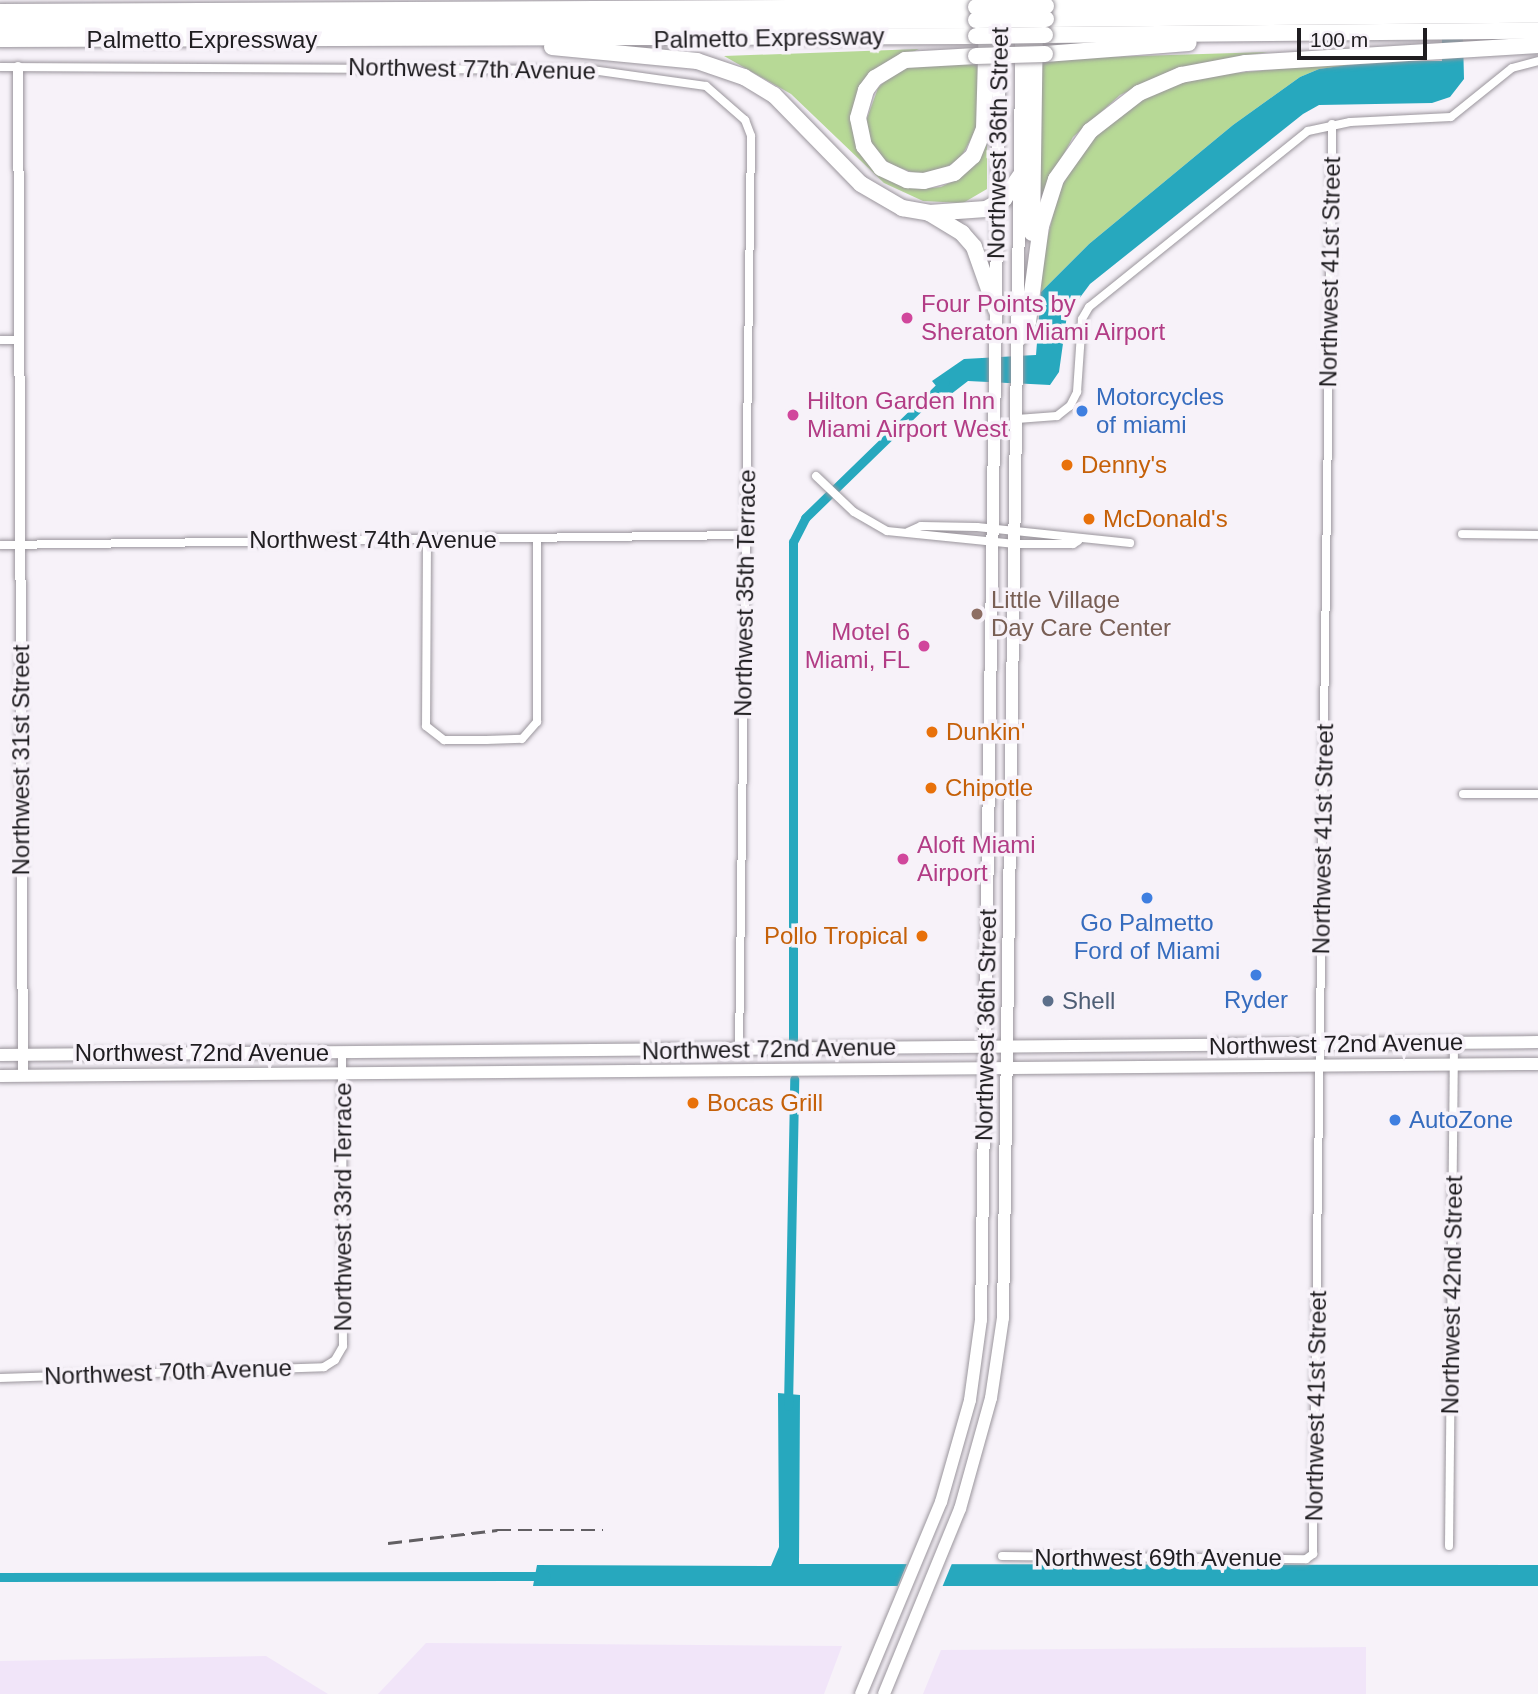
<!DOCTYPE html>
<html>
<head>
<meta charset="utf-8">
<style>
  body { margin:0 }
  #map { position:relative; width:1538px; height:1694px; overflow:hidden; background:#f7f2f9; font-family:Arial,sans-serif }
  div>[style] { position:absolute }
  .commercial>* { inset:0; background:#f1e5f9 }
  .green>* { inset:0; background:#b7d996 }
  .water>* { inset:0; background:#27a8be }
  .pier>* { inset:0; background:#f7f2f9 }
  .canal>* { height:9px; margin:-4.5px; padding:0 4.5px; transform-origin:4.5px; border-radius:4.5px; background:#27a8be }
  .roads { filter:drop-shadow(0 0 2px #9a959c) drop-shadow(0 0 2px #9a959c) }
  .minor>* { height:8px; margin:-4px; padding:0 4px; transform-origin:4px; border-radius:4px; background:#fff }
  .tertiary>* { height:10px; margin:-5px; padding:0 5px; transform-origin:5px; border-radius:5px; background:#fff }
  .secondary>* { height:12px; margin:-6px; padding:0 6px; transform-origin:6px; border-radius:6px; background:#fff }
  .primary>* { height:12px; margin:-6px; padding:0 6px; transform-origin:6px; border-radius:6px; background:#fff }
  .motorway>* { height:16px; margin:-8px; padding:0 8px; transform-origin:8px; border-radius:8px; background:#fff }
  .rail>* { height:2.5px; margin-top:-1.25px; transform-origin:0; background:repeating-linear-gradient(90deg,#625f63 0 14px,transparent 0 21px) }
  .bridges { filter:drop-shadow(0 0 2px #9a959c) drop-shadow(0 0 2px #9a959c) }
  .motorway-bridge>* { height:16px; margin:-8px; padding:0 8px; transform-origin:8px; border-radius:8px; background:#fff }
  .dots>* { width:19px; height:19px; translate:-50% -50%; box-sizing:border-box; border:4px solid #f7f2f9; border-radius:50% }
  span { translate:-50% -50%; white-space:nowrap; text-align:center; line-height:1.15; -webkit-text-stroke:7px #f7f2f9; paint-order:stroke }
  .street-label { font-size:24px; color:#1f1d20 }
  .hotel-label { font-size:24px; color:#b23c85 }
  .left { translate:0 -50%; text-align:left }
  .right { translate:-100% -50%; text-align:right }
  .shop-label { font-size:24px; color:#366cbe }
  .food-label { font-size:24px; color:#c56008 }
  .education-label { font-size:24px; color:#785e54 }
  .service-label { font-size:24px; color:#4e5e75 }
  .scale { position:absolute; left:1297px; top:28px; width:130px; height:32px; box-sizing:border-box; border:4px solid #1f1d20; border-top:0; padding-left:9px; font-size:21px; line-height:24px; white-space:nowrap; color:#1f1d20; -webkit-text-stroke:5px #f7f2f9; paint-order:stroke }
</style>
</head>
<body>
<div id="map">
  <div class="commercial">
    <i style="clip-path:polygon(426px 1643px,842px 1646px,824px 1694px,378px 1694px)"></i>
    <i style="clip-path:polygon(1366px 1647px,1366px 1694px,923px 1694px,941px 1650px)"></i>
    <i style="clip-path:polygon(266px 1656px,328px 1694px,0 1694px,0 1661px)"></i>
  </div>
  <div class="green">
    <i style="clip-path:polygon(919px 49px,874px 70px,858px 149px,884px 178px,920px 189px,941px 187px,959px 178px,975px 165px,987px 144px,987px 189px,963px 203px,923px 201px,884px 183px,791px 94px,724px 56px)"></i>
    <i style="clip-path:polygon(1268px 52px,1177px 68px,1120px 95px,1073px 137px,1039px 200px,1040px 59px)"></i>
    <i style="clip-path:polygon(1369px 60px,1369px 63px,1319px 69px,1300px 77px,1233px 125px,1089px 244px,1041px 292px,1043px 257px,1059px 190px,1090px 141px,1131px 105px,1177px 83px,1205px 76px)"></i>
    <i style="clip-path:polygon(978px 62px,977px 128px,960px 159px,941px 170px,921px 175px,885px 163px,871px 145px,865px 124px,878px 88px,894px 72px,917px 65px)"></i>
  </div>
  <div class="water">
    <i style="clip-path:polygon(1442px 0,1462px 0,1464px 79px,1450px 97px,1432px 103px,1319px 105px,1303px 114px,1090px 284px,1067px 315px,1059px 372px,1050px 385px,968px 381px,946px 398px,932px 381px,964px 359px,1036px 355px,1041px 292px,1089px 244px,1233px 125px,1300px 77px,1319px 69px,1376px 61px,1442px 61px)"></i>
    <i style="clip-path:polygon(778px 1393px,800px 1395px,799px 1564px,1538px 1565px,1538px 1586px,533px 1586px,537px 1565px,771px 1566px,779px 1547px)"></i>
  </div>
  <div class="pier">
    <i style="clip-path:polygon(908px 1561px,953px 1561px,941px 1590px,896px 1590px)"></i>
  </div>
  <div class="canal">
    <i style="left:793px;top:1040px;width:498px;rotate:-90deg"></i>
    <i style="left:793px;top:542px;width:27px;rotate:-63deg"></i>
    <i style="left:805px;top:518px;width:195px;rotate:-44.2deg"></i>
    <i style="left:788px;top:1406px;width:327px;rotate:-88.9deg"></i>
    <i style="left:0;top:1577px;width:546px;rotate:-0.1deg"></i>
  </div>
  <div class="roads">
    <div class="minor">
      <i style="left:0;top:67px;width:592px;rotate:0.29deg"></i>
      <i style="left:592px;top:70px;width:115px;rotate:8deg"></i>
      <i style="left:706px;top:86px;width:52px;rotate:41.1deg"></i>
      <i style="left:745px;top:120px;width:17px;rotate:69deg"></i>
      <i style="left:751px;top:136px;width:913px;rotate:90.75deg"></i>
      <i style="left:0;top:340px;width:19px"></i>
      <i style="left:1017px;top:419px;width:40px;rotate:-4.3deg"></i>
      <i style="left:1057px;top:416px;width:16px;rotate:-38deg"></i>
      <i style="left:1070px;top:406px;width:16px;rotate:-63deg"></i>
      <i style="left:1077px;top:392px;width:73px;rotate:-86.1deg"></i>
      <i style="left:1082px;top:319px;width:14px;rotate:-60deg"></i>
      <i style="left:1089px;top:307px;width:281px;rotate:-38.8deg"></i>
      <i style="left:1308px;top:131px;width:43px;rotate:-12.1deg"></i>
      <i style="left:1350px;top:122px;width:101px;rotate:-2.8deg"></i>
      <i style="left:1451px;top:117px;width:78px;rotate:-38.8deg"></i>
      <i style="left:1512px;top:68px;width:27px;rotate:-15deg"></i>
      <i style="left:816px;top:476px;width:52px;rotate:43.5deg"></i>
      <i style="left:854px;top:512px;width:38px;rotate:30deg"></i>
      <i style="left:887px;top:531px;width:129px;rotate:5.8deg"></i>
      <i style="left:1015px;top:544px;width:58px"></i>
      <i style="left:1073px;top:544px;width:6px;rotate:-31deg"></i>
      <i style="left:908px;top:532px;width:14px;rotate:-25deg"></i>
      <i style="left:921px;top:526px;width:56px;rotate:1deg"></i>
      <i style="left:977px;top:527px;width:154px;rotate:6deg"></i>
      <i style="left:1462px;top:534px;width:76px;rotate:0.8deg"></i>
      <i style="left:427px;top:540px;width:186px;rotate:90.3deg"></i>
      <i style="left:426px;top:726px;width:23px;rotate:38deg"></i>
      <i style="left:444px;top:740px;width:42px"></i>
      <i style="left:486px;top:740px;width:36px;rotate:-2deg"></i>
      <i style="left:522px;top:739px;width:23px;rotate:-49deg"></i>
      <i style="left:537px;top:722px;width:183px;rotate:-90deg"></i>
      <i style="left:0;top:545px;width:747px;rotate:-0.77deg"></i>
      <i style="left:1463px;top:794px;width:75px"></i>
      <i style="left:0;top:1378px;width:324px;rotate:-1.9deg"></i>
      <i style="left:324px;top:1367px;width:13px;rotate:-32deg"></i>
      <i style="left:335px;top:1360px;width:16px;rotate:-60deg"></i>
      <i style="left:343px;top:1346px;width:294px;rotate:-90.2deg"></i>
      <i style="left:1449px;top:1546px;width:503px;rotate:-89.43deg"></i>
      <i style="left:1002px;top:1556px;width:304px;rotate:0.6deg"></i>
      <i style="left:1306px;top:1559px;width:9px;rotate:-36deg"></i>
      <i style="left:1313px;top:1554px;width:1430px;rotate:-89.24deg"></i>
    </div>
    <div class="tertiary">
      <i style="left:18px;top:67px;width:1009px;rotate:89.72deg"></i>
    </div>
    <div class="secondary">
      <i style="left:0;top:1055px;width:1538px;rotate:-0.48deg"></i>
      <i style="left:0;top:1076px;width:1538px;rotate:-0.45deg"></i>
    </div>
    <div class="primary">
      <i style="left:861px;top:1694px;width:208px;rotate:-67.4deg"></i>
      <i style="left:941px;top:1502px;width:106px;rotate:-74.1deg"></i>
      <i style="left:970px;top:1400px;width:81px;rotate:-82.2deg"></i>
      <i style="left:981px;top:1320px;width:1292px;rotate:-89.16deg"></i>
      <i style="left:884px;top:1694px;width:200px;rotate:-67.7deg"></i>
      <i style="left:960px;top:1509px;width:115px;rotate:-74.4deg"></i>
      <i style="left:991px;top:1398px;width:81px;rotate:-81.5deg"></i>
      <i style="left:1003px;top:1318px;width:1308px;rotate:-89.17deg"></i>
    </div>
    <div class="motorway">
      <i style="left:1046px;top:6px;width:492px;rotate:-0.2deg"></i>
      <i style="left:0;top:12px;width:976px;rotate:-0.29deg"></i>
      <i style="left:1046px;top:19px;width:492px;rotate:-0.5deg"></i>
      <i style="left:0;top:27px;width:976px;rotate:-0.41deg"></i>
      <i style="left:1045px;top:35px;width:493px;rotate:-0.5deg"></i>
      <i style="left:0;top:39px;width:976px;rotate:-0.18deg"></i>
      <i style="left:552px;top:47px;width:146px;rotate:5.5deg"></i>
      <i style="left:697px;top:61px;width:50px;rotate:18.8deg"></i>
      <i style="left:744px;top:77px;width:35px;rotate:31deg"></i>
      <i style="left:774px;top:95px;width:124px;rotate:45.7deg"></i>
      <i style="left:861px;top:184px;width:48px;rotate:30.3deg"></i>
      <i style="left:902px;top:208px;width:27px;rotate:10deg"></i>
      <i style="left:929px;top:213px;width:57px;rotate:-4deg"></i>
      <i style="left:986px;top:209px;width:21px;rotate:-29deg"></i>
      <i style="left:1004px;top:199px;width:28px;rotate:-55deg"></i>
      <i style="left:1045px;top:54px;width:144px;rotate:-4.4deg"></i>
      <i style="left:976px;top:56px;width:71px;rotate:176.8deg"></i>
      <i style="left:905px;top:60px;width:35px;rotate:149deg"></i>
      <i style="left:875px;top:78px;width:15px;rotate:127deg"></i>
      <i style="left:866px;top:90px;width:29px;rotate:106deg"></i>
      <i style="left:858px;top:118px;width:29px;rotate:78deg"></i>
      <i style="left:864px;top:146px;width:28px;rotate:52deg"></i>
      <i style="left:881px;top:168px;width:29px;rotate:25deg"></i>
      <i style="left:907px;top:180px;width:17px;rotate:3deg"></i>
      <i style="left:924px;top:181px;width:31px;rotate:-15deg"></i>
      <i style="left:954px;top:173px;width:25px;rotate:-42deg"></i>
      <i style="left:973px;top:156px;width:29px;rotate:-68deg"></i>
      <i style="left:984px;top:129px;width:106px;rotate:-88.4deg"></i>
      <i style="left:929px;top:213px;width:39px;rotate:31deg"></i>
      <i style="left:962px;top:233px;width:18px;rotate:49deg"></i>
      <i style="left:974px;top:247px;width:66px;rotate:70.5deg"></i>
      <i style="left:1032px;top:233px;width:212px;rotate:-89.2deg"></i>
      <i style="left:1018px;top:339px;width:20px;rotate:-60deg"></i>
      <i style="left:1028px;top:322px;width:97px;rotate:-82.3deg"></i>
      <i style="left:1041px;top:226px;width:49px;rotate:-72.3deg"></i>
      <i style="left:1056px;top:179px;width:59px;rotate:-54.7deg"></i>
      <i style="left:1090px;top:131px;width:62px;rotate:-37.8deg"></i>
      <i style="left:1139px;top:93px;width:46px;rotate:-23.2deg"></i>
      <i style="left:1181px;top:75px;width:66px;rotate:-10.5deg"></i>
      <i style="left:1246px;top:63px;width:293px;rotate:-3.5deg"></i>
    </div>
  </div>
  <div class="rail">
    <i style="left:388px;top:1543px;width:110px;rotate:-6.8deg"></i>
    <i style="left:497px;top:1530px;width:106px"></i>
  </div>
  <div class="bridges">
    <div class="motorway-bridge">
      <i style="left:976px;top:7px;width:70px;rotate:-0.8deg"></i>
      <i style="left:976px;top:20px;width:70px;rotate:-0.8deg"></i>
      <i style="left:976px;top:36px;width:69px;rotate:-0.8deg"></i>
      <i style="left:976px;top:56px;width:69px;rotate:-1.7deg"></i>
    </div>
  </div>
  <div class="dots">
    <i style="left:907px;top:318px;background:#d1479c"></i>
    <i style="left:1082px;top:411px;background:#3f7fe0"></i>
    <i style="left:793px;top:415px;background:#d1479c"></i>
    <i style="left:1067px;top:465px;background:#e8710a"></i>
    <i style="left:1089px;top:519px;background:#e8710a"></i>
    <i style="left:977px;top:614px;background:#8d6e63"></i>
    <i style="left:924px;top:646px;background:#d1479c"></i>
    <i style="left:932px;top:732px;background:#e8710a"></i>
    <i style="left:931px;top:788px;background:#e8710a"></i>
    <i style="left:903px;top:859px;background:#d1479c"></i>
    <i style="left:1147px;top:898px;background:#3f7fe0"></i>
    <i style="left:922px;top:936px;background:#e8710a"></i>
    <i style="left:1256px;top:975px;background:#3f7fe0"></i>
    <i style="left:1048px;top:1001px;background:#5c6f8a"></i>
    <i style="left:693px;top:1103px;background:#e8710a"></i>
    <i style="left:1395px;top:1120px;background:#3f7fe0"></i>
  </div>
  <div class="street-label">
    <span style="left:769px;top:38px;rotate:-1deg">Palmetto Expressway</span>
    <span style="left:202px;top:40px">Palmetto Expressway</span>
    <span style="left:472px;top:69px;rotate:1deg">Northwest 77th Avenue</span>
    <span style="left:998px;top:143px;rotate:-89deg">Northwest 36th Street</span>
    <span style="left:1330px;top:272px;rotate:-89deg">Northwest 41st Street</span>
    <span style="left:373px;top:540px">Northwest 74th Avenue</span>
    <span style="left:745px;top:593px;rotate:-89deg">Northwest 35th Terrace</span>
    <span style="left:21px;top:760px;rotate:-90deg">Northwest 31st Street</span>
    <span style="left:1323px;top:839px;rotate:-89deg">Northwest 41st Street</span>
    <span style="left:986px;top:1025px;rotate:-89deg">Northwest 36th Street</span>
    <span style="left:1336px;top:1044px;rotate:-1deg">Northwest 72nd Avenue</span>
    <span style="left:769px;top:1049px;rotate:-1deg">Northwest 72nd Avenue</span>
    <span style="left:202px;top:1053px">Northwest 72nd Avenue</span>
    <span style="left:343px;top:1207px;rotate:-90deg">Northwest 33rd Terrace</span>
    <span style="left:1452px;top:1295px;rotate:-89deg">Northwest 42nd Street</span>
    <span style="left:168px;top:1372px;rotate:-2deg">Northwest 70th Avenue</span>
    <span style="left:1316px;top:1406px;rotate:-89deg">Northwest 41st Street</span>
    <span style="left:1158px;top:1558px">Northwest 69th Avenue</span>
  </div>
  <div class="hotel-label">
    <span class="left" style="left:921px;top:318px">Four Points by<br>Sheraton Miami Airport</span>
    <span class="left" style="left:807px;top:415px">Hilton Garden Inn<br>Miami Airport West</span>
    <span class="right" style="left:910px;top:646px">Motel 6<br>Miami, FL</span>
    <span class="left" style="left:917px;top:859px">Aloft Miami<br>Airport</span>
  </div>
  <div class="shop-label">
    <span class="left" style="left:1096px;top:411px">Motorcycles<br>of miami</span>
    <span style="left:1147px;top:937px">Go Palmetto<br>Ford of Miami</span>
    <span style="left:1256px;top:1000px">Ryder</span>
    <span class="left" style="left:1409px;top:1120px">AutoZone</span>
  </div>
  <div class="food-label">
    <span class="left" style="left:1081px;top:465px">Denny's</span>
    <span class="left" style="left:1103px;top:519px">McDonald's</span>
    <span class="left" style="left:946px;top:732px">Dunkin'</span>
    <span class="left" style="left:945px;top:788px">Chipotle</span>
    <span class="right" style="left:908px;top:936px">Pollo Tropical</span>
    <span class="left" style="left:707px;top:1103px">Bocas Grill</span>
  </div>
  <div class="education-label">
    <span class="left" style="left:991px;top:614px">Little Village<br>Day Care Center</span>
  </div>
  <div class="service-label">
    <span class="left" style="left:1062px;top:1001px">Shell</span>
  </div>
  <div class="scale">100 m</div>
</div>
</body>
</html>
